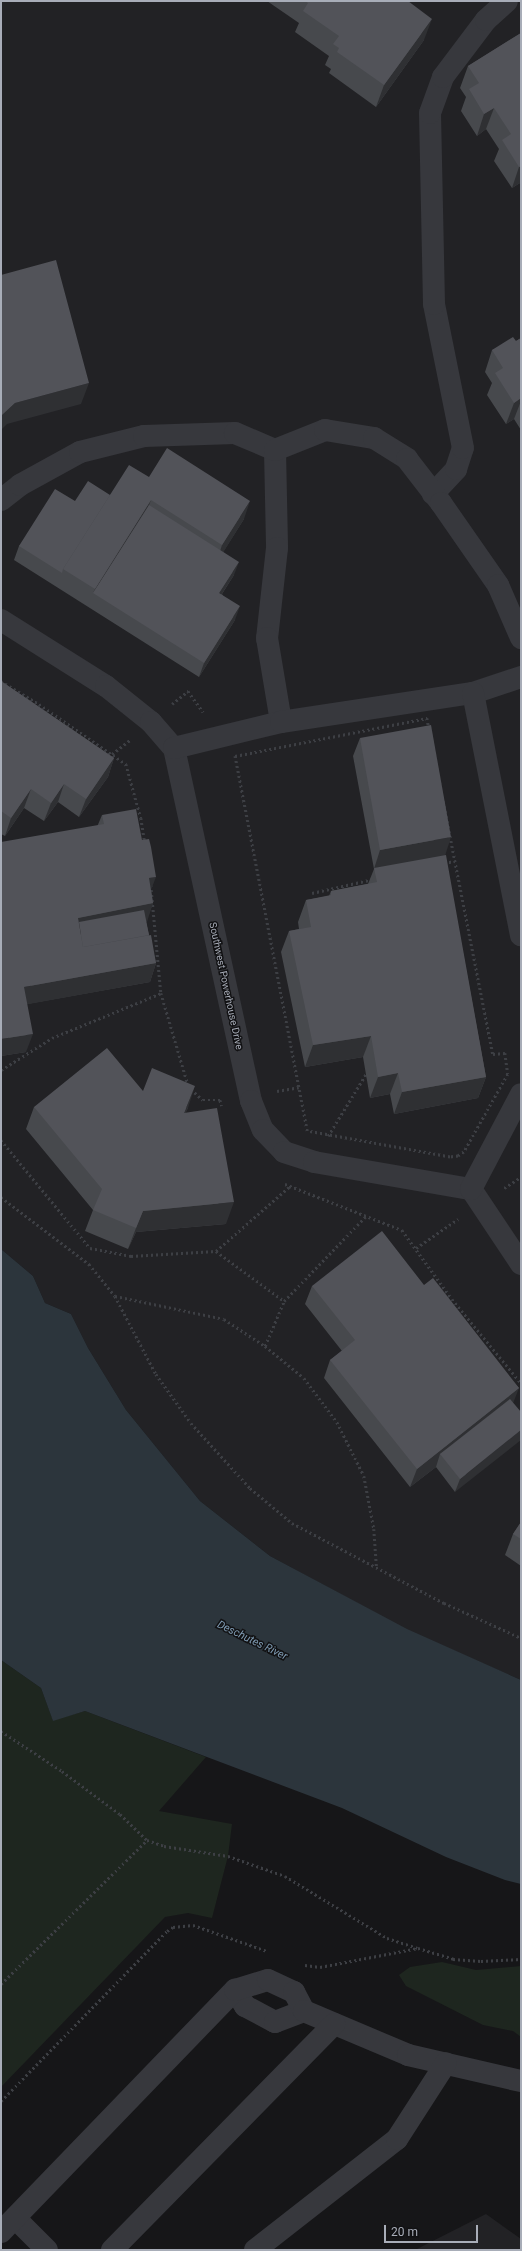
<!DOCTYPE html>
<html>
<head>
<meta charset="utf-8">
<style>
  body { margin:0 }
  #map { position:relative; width:522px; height:2251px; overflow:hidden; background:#161618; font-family:Roboto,sans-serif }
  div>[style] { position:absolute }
  .built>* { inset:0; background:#222225 }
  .green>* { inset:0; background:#1e261f }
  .water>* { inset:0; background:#2c353c }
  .path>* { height:2.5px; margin-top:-1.25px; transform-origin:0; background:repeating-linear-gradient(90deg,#3d3f44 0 2px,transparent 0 5px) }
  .minor>* { height:22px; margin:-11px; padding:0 11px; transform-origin:11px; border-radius:11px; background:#37383d }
  .wall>* { inset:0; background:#47494d }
  .shaded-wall>* { inset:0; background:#2f3033 }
  .building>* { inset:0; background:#525359 }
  span { translate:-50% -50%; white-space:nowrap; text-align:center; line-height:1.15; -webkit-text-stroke:3px #111113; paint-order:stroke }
  .street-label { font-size:10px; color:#a8adb8 }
  .water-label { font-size:11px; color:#7f9bb3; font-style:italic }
  .frame { position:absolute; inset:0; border:2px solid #a8adb8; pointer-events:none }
  .scale { position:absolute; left:384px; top:2225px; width:94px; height:18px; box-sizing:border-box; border:2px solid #a8adb8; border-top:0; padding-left:5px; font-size:12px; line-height:14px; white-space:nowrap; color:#a8adb8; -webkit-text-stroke:3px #111113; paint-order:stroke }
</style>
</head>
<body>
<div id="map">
  <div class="built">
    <i style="clip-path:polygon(1px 1px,521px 1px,521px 1680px,407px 1630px,270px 1556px,200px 1501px,126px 1410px,88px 1348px,71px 1314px,45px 1303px,33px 1276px,1px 1249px)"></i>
    <i style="clip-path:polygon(486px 2214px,521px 2239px,521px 2250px,415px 2250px)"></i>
  </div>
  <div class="green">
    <i style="clip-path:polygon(1px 1660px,41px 1688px,53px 1720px,85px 1711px,206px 1757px,159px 1811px,232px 1824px,228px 1856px,212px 1918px,188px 1913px,165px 1917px,1px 2087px)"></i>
    <i style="clip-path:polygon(442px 1962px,476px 1970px,521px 1966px,521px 2037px,513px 2031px,483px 2025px,406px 1986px,399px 1975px,410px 1967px)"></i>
  </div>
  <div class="water">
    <i style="clip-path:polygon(1px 1249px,33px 1276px,45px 1303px,71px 1314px,88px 1348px,126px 1410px,200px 1501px,270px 1556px,407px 1629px,521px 1680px,521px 1884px,505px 1880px,446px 1857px,342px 1808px,85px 1711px,53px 1721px,41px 1688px,1px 1660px)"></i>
  </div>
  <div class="path">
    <i style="left:1px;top:681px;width:44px;rotate:31.2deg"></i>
    <i style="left:39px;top:704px;width:106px;rotate:34.6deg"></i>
    <i style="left:126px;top:764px;width:56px;rotate:74.5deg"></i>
    <i style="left:141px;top:818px;width:24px;rotate:81deg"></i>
    <i style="left:172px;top:704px;width:21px;rotate:-39deg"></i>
    <i style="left:188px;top:691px;width:26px;rotate:54deg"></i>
    <i style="left:427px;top:718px;width:342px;rotate:78.9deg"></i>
    <i style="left:493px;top:1054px;width:12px;rotate:-5deg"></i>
    <i style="left:505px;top:1053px;width:21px;rotate:82deg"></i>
    <i style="left:508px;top:1074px;width:90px;rotate:119.4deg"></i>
    <i style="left:464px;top:1152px;width:7px;rotate:146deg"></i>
    <i style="left:458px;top:1156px;width:8px;rotate:173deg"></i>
    <i style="left:450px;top:1157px;width:145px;rotate:-169.7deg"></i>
    <i style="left:307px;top:1131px;width:382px;rotate:-100.9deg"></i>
    <i style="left:235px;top:756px;width:196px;rotate:-11.2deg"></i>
    <i style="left:112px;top:754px;width:23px;rotate:-38deg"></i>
    <i style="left:444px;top:863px;width:11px;rotate:-10deg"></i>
    <i style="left:151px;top:885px;width:108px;rotate:84.7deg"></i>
    <i style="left:161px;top:993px;width:96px;rotate:73.6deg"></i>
    <i style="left:312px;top:893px;width:63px;rotate:-12.9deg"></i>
    <i style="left:1px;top:1070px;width:60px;rotate:-32.1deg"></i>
    <i style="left:52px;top:1038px;width:118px;rotate:-22.4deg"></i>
    <i style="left:191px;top:1089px;width:16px;rotate:43deg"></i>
    <i style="left:203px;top:1100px;width:17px"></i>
    <i style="left:220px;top:1100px;width:6px;rotate:72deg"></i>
    <i style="left:277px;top:1091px;width:22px;rotate:-10deg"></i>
    <i style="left:328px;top:1136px;width:73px;rotate:-58.5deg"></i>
    <i style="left:1px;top:1140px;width:140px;rotate:50.5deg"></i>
    <i style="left:90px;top:1248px;width:42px;rotate:11deg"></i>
    <i style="left:131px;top:1256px;width:85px;rotate:-3.4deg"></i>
    <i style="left:216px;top:1251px;width:98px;rotate:-41.3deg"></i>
    <i style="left:285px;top:1184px;width:126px;rotate:21.5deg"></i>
    <i style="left:402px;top:1230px;width:85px;rotate:54.1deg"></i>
    <i style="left:452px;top:1299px;width:109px;rotate:50.6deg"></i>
    <i style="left:504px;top:1188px;width:20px;rotate:-33deg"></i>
    <i style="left:1px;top:1197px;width:111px;rotate:37.3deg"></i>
    <i style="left:89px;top:1264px;width:41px;rotate:50.9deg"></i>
    <i style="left:115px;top:1296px;width:88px;rotate:62.3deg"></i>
    <i style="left:156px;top:1374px;width:60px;rotate:54.5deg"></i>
    <i style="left:191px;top:1423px;width:88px;rotate:47.8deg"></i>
    <i style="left:250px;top:1488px;width:55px;rotate:39.8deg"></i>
    <i style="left:292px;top:1523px;width:172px;rotate:27.8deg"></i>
    <i style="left:444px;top:1603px;width:85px;rotate:24.4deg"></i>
    <i style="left:416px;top:1248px;width:51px;rotate:-34.6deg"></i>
    <i style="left:216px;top:1251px;width:84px;rotate:36.3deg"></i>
    <i style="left:284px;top:1301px;width:118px;rotate:-46deg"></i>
    <i style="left:115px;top:1296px;width:111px;rotate:11.9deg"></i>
    <i style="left:224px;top:1319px;width:49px;rotate:33.4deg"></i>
    <i style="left:265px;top:1346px;width:50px;rotate:39.4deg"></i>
    <i style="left:304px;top:1378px;width:55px;rotate:53.1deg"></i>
    <i style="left:337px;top:1422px;width:60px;rotate:63.4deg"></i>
    <i style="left:364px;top:1476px;width:54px;rotate:79.3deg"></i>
    <i style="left:374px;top:1529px;width:39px;rotate:86deg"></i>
    <i style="left:265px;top:1346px;width:49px;rotate:-67.1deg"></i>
    <i style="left:1px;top:1731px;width:73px;rotate:33.3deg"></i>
    <i style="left:62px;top:1771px;width:72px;rotate:36.6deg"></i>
    <i style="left:120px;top:1814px;width:37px;rotate:44deg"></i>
    <i style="left:147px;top:1840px;width:18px;rotate:19deg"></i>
    <i style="left:164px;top:1846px;width:65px;rotate:8.9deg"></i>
    <i style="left:228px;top:1856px;width:60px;rotate:19.3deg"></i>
    <i style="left:285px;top:1876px;width:119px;rotate:31.3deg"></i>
    <i style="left:387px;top:1938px;width:32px;rotate:18deg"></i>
    <i style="left:305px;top:1965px;width:15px;rotate:8deg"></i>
    <i style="left:320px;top:1967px;width:100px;rotate:-11deg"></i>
    <i style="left:418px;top:1948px;width:37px;rotate:17deg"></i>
    <i style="left:453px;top:1959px;width:28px;rotate:4deg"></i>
    <i style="left:481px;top:1961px;width:40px;rotate:-2.9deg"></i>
    <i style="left:1px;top:1984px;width:205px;rotate:-44.6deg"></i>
    <i style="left:1px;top:2101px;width:238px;rotate:-45.7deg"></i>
    <i style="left:167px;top:1931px;width:7px;rotate:-34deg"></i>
    <i style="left:173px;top:1927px;width:20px;rotate:-6deg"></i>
    <i style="left:193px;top:1925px;width:78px;rotate:19.4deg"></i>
  </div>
  <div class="minor">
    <i style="left:275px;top:450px;width:98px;rotate:88.8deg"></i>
    <i style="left:277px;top:548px;width:91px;rotate:96.3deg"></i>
    <i style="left:267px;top:638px;width:85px;rotate:80.5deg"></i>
    <i style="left:433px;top:494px;width:34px;rotate:-47deg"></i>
    <i style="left:456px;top:469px;width:22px;rotate:-72deg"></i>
    <i style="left:463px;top:448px;width:147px;rotate:-101.4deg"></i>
    <i style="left:434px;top:304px;width:191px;rotate:-91.2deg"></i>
    <i style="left:430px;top:113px;width:38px;rotate:-70deg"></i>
    <i style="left:443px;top:77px;width:71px;rotate:-53deg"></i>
    <i style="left:486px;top:20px;width:28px;rotate:-42deg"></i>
    <i style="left:1px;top:500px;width:24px;rotate:-38deg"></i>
    <i style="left:20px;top:485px;width:68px;rotate:-28.8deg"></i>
    <i style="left:80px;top:452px;width:66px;rotate:-14deg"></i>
    <i style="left:144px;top:436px;width:91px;rotate:-1.9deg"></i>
    <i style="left:235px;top:433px;width:43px;rotate:23deg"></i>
    <i style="left:275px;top:450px;width:54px;rotate:-21.8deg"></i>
    <i style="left:325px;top:430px;width:50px;rotate:9.3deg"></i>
    <i style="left:374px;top:438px;width:39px;rotate:32deg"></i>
    <i style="left:407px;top:459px;width:56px;rotate:52.3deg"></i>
    <i style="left:441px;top:503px;width:100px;rotate:55.2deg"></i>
    <i style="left:498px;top:585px;width:58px;rotate:66.5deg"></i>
    <i style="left:1px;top:620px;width:124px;rotate:32.2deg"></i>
    <i style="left:106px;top:686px;width:58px;rotate:38.7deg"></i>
    <i style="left:151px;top:722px;width:35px;rotate:49deg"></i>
    <i style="left:174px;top:748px;width:361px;rotate:77.7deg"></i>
    <i style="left:251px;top:1101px;width:31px;rotate:68deg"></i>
    <i style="left:263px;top:1130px;width:30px;rotate:46deg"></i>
    <i style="left:284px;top:1152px;width:32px;rotate:18deg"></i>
    <i style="left:314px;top:1162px;width:159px;rotate:9.8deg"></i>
    <i style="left:471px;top:1189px;width:90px;rotate:56.3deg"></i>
    <i style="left:473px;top:693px;width:51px;rotate:-18.4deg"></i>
    <i style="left:174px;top:748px;width:110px;rotate:-13.7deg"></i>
    <i style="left:281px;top:722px;width:194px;rotate:-8.6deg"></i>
    <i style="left:473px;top:693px;width:247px;rotate:78.8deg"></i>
    <i style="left:471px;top:1189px;width:107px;rotate:-62.2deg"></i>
    <i style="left:235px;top:1990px;width:19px;rotate:58deg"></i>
    <i style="left:245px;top:2006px;width:34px;rotate:28deg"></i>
    <i style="left:275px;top:2022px;width:31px;rotate:-21deg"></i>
    <i style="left:15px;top:2218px;width:45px;rotate:45deg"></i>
    <i style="left:1px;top:2232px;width:337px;rotate:-46deg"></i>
    <i style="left:235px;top:1990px;width:34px;rotate:-17deg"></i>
    <i style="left:268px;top:1980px;width:29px;rotate:25deg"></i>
    <i style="left:294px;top:1992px;width:21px;rotate:62deg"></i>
    <i style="left:304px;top:2011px;width:113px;rotate:22.9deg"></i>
    <i style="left:408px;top:2055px;width:116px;rotate:13deg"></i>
    <i style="left:112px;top:2250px;width:317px;rotate:-45.5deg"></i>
    <i style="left:255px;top:2250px;width:180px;rotate:-38deg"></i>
    <i style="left:397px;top:2139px;width:90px;rotate:-57.2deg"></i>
  </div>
  <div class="wall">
    <i style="clip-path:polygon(267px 1px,408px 1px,424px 40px,376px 107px,329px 73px,331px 69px,325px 65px,329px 56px,295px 32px,299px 23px)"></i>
    <i style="clip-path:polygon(521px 33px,521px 184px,520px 183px,512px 188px,494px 161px,499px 149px,486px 129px,477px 136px,461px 111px,466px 97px,460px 88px,468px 66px)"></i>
    <i style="clip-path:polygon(521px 338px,521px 430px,514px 419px,506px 424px,487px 395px,492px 383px,485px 372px,492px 350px,516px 341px)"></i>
    <i style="clip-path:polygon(149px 477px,244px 519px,223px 552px,234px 575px,222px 594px,235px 620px,199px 677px,14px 560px,19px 546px,75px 501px,110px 495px)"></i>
    <i style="clip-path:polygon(1px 681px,114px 758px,108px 777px,79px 817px,58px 802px,44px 821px,24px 808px,5px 836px,1px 834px)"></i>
    <i style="clip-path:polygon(360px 738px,445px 855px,486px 1077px,478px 1098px,394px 1114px,390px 1094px,370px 1098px,363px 1057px,305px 1067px,281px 952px,289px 931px,299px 929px,298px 922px,306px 900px,329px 896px,331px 891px,368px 884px,374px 869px,353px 756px)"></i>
    <i style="clip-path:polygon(102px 815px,151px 890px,153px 903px,146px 922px,149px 935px,156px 963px,150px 982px,27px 1004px,26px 1052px,1px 1056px)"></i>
    <i style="clip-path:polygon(143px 1091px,188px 1108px,185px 1113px,226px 1224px,136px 1232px,128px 1249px,85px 1231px,93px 1210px,26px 1129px,34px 1107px)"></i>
    <i style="clip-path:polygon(424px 1285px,519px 1388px,455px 1492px,436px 1467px,410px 1487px,324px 1378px,330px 1360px,342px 1351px,305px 1304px,312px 1286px)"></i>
    <i style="clip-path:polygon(521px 1522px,521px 1566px,505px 1555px,513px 1534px)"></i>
  </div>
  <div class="shaded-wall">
    <i style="clip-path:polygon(432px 19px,424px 40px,376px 107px,384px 85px)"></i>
    <i style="clip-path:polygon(494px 108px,486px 129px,477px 136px,484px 114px)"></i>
    <i style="clip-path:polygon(521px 166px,521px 181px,520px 183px,512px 188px,519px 167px)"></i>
    <i style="clip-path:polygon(89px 383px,81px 404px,7px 424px,1px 430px,1px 416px,15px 403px)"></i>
    <i style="clip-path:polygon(521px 398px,521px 401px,514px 419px,506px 424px,514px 403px)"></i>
    <i style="clip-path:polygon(151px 500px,144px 518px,93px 593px,95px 589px)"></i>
    <i style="clip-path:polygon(250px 501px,244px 519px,216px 564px,222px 545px)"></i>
    <i style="clip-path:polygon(239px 562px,234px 575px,214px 606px,219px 593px)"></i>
    <i style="clip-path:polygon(240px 606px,235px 620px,199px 677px,204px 663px)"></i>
    <i style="clip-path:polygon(114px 758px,108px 777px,79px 817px,86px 799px)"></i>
    <i style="clip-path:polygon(64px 784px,58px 802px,44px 821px,51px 803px)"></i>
    <i style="clip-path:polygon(31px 789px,24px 808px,5px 836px,11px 818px)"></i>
    <i style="clip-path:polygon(451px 837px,445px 856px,374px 869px,380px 850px)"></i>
    <i style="clip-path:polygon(156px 877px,149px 895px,149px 878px)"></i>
    <i style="clip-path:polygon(153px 903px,147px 922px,79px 935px,78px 918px)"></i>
    <i style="clip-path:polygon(156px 963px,150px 982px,18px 1006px,24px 987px)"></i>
    <i style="clip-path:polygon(33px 1034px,26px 1052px,1px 1056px,1px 1039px)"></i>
    <i style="clip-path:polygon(371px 1036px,363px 1057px,305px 1067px,313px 1045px)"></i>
    <i style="clip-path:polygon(398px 1073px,390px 1094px,370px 1098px,378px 1077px)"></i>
    <i style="clip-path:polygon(486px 1077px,478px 1098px,394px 1114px,402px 1092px)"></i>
    <i style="clip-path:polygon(195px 1086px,188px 1108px,176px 1135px,184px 1113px)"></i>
    <i style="clip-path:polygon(234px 1202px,226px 1224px,136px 1232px,128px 1249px,136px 1228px,143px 1211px)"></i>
    <i style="clip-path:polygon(519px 1388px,512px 1406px,440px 1454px,436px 1467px,410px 1487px,417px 1469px)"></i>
    <i style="clip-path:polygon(521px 1430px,521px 1440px,455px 1492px,460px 1479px)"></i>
  </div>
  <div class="building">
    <i style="clip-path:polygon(305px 1px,408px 1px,432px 19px,384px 85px,337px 52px,339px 48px,333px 44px,339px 36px,303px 11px,308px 3px)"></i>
    <i style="clip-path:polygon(521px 33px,521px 166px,519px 167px,502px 140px,511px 134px,494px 108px,484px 114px,469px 89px,479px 83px,468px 66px)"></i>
    <i style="clip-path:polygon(56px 260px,89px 383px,15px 403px,1px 416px,1px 275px)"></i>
    <i style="clip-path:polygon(513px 337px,516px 341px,521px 338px,521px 398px,514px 403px,495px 373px,503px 368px,492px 350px)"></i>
    <i style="clip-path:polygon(167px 448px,250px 501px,222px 545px,151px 500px,95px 589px,63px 569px,129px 465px,149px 477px)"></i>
    <i style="clip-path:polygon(88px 481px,110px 495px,63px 569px,62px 573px,19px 546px,55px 489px,75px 501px)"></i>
    <i style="clip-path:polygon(149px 505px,239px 562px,219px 593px,240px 606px,204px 663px,93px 593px)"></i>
    <i style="clip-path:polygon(1px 681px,114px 758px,86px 799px,64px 784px,51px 803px,31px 789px,11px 818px,1px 811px)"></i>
    <i style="clip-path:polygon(431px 725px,451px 837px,380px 850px,360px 738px)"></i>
    <i style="clip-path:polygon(136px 809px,142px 840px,149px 839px,151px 847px,156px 877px,149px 878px,153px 903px,78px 918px,83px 947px,151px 935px,156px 963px,24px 987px,33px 1034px,1px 1039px,1px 842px,104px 824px,102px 815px)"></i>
    <i style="clip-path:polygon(446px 855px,486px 1077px,402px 1092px,398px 1073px,378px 1077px,371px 1036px,313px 1045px,289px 931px,311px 927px,306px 900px,331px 895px,331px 891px,377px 882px,374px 868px)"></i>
    <i style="clip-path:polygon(144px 910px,149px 935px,83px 947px,79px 922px)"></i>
    <i style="clip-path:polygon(107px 1048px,143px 1091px,152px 1068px,195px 1086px,184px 1113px,217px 1108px,234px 1202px,143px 1211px,136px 1228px,93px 1210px,102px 1189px,34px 1107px)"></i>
    <i style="clip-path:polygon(382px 1231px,424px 1285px,433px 1278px,519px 1388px,417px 1469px,330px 1360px,355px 1340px,312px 1286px)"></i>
    <i style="clip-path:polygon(510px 1399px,521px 1412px,521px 1430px,460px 1479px,440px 1454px)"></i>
    <i style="clip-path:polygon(521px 1522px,521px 1539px,513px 1534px)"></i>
  </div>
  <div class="street-label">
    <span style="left:226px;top:986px;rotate:78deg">Southwest Powerhouse Drive</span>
  </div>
  <div class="water-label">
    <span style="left:252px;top:1641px;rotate:26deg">Deschutes River</span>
  </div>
  <div class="frame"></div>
  <div class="scale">20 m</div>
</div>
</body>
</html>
